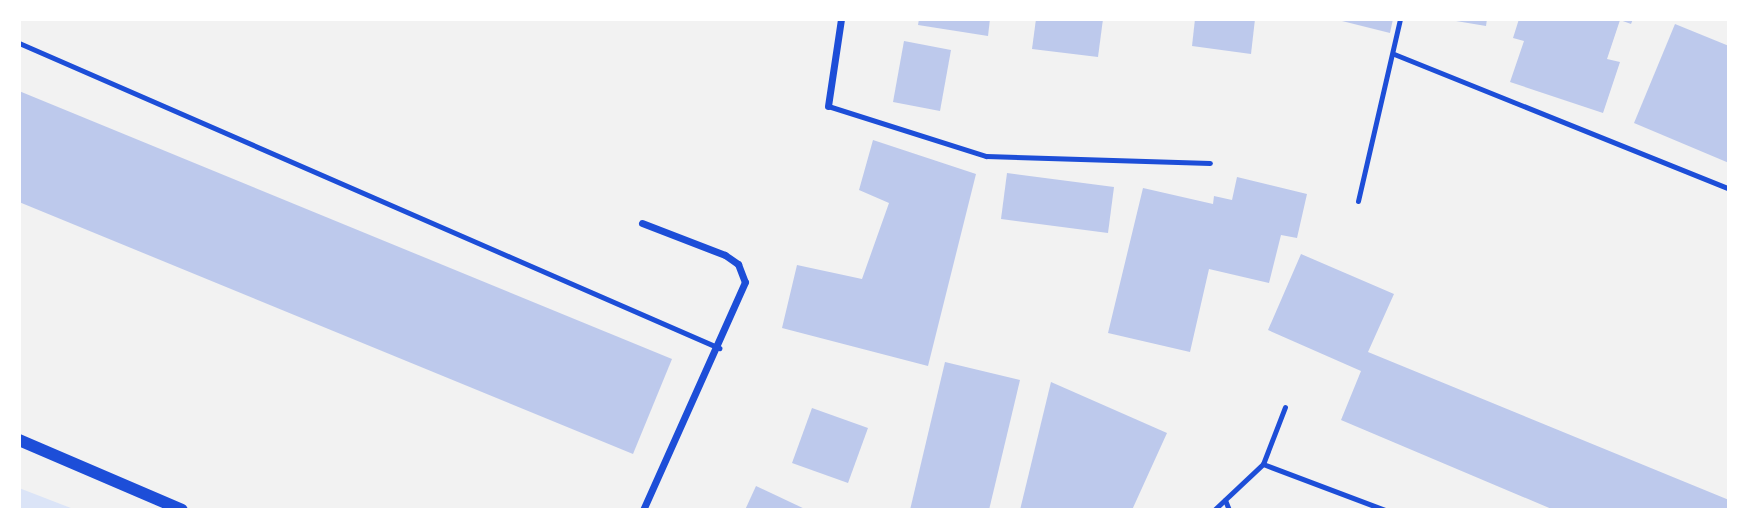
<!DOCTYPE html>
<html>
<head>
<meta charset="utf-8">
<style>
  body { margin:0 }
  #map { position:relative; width:1748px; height:529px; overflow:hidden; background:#f2f2f2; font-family:Literata,serif }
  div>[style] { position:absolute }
  .green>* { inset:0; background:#dbe4f7 }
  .building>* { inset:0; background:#bdc9ec }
  .service>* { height:5px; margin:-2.5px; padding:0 2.5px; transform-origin:2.5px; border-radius:2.5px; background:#1d4ed8 }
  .minor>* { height:7px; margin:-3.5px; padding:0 3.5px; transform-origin:3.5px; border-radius:3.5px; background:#1d4ed8 }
  .tertiary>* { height:12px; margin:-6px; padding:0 6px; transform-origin:6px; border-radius:6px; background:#1d4ed8 }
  span { translate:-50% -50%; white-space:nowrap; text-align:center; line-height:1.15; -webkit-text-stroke:7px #fff; paint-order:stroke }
  .frame { position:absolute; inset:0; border:21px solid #fff; pointer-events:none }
</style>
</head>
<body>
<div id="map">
  <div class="green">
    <i style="clip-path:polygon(19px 488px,76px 510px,19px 510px)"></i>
  </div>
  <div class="building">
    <i style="clip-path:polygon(919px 19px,990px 19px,988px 36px,918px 25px)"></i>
    <i style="clip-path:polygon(1036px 19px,1103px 19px,1098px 57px,1032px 49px)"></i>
    <i style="clip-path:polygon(1195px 19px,1255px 19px,1251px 54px,1192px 46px)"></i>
    <i style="clip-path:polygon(1334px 19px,1393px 19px,1390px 33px)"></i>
    <i style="clip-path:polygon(1444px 19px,1487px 19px,1486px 26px)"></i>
    <i style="clip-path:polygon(1519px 19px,1633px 19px,1631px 24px,1620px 20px,1607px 59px,1620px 62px,1603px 113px,1510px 82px,1524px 41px,1513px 38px)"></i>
    <i style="clip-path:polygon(1675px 24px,1729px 46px,1729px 163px,1634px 123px)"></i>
    <i style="clip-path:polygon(904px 41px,951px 50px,940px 111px,893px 102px)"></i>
    <i style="clip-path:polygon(19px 91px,672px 359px,633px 454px,19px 202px)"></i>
    <i style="clip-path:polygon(873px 140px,976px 174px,928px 366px,782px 328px,797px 265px,862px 279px,889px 203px,859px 190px)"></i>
    <i style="clip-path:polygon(1007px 173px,1114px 187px,1108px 233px,1001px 219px)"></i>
    <i style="clip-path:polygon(1237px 177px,1307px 194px,1297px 238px,1281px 235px,1269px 283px,1209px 269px,1190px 352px,1108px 333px,1143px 188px,1213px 204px,1214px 196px,1232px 200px)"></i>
    <i style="clip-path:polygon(1301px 254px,1394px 294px,1368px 352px,1729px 500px,1729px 510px,1554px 510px,1341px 420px,1361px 371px,1268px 330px)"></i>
    <i style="clip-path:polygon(945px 362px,1020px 380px,989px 510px,910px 510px)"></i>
    <i style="clip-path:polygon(1051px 382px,1167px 433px,1132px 510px,1020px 510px)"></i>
    <i style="clip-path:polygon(812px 408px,868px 428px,848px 483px,792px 463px)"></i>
    <i style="clip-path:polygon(756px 486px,807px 510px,745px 510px)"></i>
  </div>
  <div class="service">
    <i style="left:19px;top:43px;width:764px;rotate:23.54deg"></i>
    <i style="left:1394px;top:54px;width:361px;rotate:21.9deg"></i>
    <i style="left:828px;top:106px;width:166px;rotate:17.6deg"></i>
    <i style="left:986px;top:156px;width:224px;rotate:1.8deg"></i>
    <i style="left:1358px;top:201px;width:187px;rotate:-77deg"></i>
    <i style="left:1263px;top:464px;width:130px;rotate:20.7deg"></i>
    <i style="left:1225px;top:500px;width:11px;rotate:68deg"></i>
    <i style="left:1214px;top:510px;width:67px;rotate:-43.2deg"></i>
    <i style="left:1263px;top:464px;width:61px;rotate:-68.9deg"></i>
  </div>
  <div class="minor">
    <i style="left:828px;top:106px;width:88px;rotate:-81.5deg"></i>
    <i style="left:642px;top:223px;width:89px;rotate:21.1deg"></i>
    <i style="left:725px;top:255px;width:16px;rotate:35deg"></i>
    <i style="left:738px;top:264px;width:19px;rotate:69deg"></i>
    <i style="left:745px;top:282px;width:250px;rotate:114.1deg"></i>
  </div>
  <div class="tertiary">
    <i style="left:19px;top:440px;width:177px;rotate:23.2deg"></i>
  </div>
  <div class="frame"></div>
</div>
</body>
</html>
